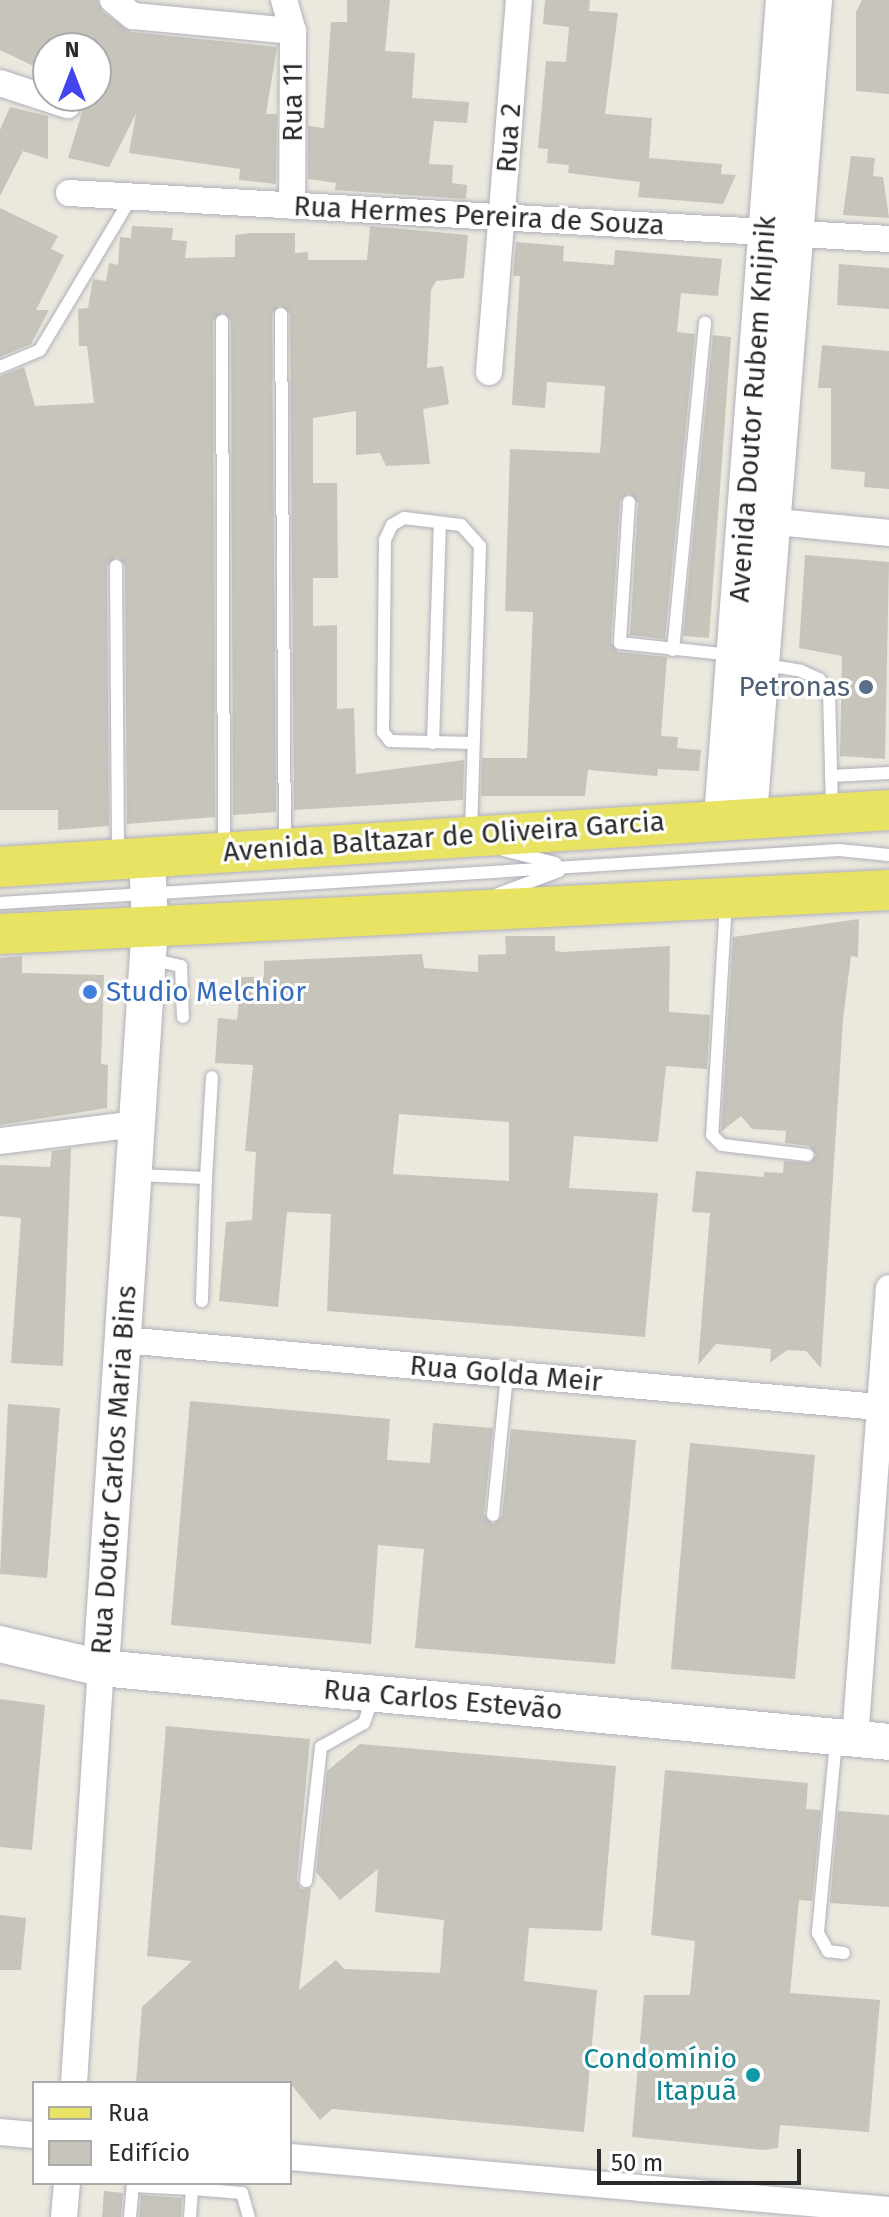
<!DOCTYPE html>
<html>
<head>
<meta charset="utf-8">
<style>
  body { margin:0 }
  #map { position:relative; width:889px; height:2217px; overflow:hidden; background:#ebe8dd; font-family:"Fira Sans",sans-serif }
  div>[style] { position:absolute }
  .building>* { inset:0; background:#c7c4bc }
  .roads { filter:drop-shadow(0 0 2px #b0b0bd) drop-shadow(0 0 2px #b0b0bd) }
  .lane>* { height:12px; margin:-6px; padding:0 6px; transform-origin:6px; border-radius:6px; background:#fff }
  .street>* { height:26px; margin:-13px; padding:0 13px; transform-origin:13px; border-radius:13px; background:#fff }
  .secondary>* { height:36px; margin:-18px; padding:0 18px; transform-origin:18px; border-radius:18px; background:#fff }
  .primary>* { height:40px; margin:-20px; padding:0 20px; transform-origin:20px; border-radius:20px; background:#e9e364 }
  .dots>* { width:22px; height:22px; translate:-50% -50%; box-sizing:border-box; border:4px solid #fff; border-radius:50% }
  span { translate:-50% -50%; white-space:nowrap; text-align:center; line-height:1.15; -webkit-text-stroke:6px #fff; paint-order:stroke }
  .street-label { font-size:28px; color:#2a2a2a }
  .service-label { font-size:28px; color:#4e5e75 }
  .right { translate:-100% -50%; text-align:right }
  .shop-label { font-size:28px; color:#366cbe }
  .left { translate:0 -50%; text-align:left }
  .culture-label { font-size:28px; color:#0d838f }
  .legend { position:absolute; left:32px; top:2081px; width:260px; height:104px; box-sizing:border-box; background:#fff; border:2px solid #aaa; margin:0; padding:10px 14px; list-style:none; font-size:24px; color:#2a2a2a }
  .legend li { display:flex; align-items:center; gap:16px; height:40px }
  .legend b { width:40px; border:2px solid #aaa }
  .north { position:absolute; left:32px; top:32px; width:80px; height:80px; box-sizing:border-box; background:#fff; border:2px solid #aaa; border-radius:50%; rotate:0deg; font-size:22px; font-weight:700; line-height:32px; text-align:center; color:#2a2a2a }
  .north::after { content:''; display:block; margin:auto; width:28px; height:36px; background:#4545f0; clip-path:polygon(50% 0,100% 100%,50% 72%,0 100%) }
  .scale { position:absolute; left:597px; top:2149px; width:204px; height:36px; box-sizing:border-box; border:4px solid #2a2a2a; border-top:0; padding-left:10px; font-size:24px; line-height:28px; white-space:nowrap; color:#2a2a2a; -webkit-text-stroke:6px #fff; paint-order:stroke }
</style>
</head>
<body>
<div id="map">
  <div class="building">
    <i style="clip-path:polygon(0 0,97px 0,103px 12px,131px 32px,277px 47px,266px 114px,277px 114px,276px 184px,239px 180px,240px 169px,129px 153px,136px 114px,109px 167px,68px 158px,87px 96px,96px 96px,96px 48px,48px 48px,48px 82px,42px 80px,46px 72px,0 50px)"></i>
    <i style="clip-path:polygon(347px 0,390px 0,385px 51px,415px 53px,412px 98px,469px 102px,467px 123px,434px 121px,429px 164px,453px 165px,452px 183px,467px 185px,466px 199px,335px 190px,336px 183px,308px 179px,308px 126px,324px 128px,331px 22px,347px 22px)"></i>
    <i style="clip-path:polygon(545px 0,590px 0,589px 11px,618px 13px,605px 114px,652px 118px,649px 158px,722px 164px,721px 174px,736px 175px,723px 204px,638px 197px,640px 182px,568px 173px,569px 165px,547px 163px,548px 149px,538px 148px,546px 61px,566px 62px,569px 27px,543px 24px)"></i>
    <i style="clip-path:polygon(862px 0,889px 0,889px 94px,856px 91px,856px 12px)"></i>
    <i style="clip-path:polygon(10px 107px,48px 116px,48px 159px,23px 151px,0 196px,0 130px)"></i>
    <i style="clip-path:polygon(851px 156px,875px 158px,873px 176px,883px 177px,889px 218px,843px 215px)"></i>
    <i style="clip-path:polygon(0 208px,58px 236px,51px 249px,64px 255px,36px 310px,49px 310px,31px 344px,0 357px)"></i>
    <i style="clip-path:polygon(132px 226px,173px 228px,172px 240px,187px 241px,185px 258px,235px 257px,235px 235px,251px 233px,295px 233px,295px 253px,308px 252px,308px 260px,367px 260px,370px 226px,468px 235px,464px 278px,436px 281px,431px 290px,427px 368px,443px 366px,449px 404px,423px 409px,430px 464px,386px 466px,380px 453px,356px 455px,356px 411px,313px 418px,313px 483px,337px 483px,338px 578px,313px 578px,313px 626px,337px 625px,337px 709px,354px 708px,356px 774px,464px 760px,463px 800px,294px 810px,290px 314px,280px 305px,272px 314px,276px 812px,233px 815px,231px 321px,223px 312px,213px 321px,215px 817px,127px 824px,125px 566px,117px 557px,107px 566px,109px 826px,58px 830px,58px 810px,0 810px,0 376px,24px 367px,35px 406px,94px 403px,87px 346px,79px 346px,78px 309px,88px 308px,93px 279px,106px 281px,109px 263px,118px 265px,120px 237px,131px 238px)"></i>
    <i style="clip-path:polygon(516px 242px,564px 246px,563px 261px,614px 265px,615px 250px,722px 259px,718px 296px,681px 293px,677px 332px,695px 334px,665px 639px,630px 635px,638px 503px,629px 493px,620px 501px,611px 642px,618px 652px,667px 657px,661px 736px,678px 737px,677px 748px,701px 750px,699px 771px,658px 769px,657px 776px,588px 770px,585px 796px,481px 796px,482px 758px,527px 758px,533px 612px,505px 611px,510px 449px,600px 453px,605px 386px,547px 382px,545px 408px,512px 405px,520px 276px,513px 276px)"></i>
    <i style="clip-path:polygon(839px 264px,889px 268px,889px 309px,837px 305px)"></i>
    <i style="clip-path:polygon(713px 335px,731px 337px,709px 638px,683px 636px)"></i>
    <i style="clip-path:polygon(822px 345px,889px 351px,889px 489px,864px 487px,865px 472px,831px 469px,831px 388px,818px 388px)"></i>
    <i style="clip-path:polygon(805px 555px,889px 562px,885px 759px,840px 756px,842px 656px,799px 648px)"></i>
    <i style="clip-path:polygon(859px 919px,858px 957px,851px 956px,843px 1019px,821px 1368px,806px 1351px,787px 1350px,770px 1363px,771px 1349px,716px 1344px,698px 1365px,710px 1213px,692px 1212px,696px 1171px,764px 1177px,764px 1172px,783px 1173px,784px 1161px,810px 1163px,816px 1155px,809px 1146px,785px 1143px,786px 1131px,752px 1129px,741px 1116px,721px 1132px,733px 937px)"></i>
    <i style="clip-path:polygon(evenodd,505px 936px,555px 936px,555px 951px,563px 952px,670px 946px,669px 1012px,710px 1015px,707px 1069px,666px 1066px,658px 1142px,574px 1136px,569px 1188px,658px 1193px,645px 1337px,327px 1311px,331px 1214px,287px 1212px,278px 1307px,219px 1301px,226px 1222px,252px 1220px,256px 1152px,245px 1151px,253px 1065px,215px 1063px,218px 1018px,237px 1020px,241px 977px,264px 977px,264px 961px,422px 954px,424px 968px,478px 972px,478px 955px,506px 954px,505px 936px,399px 1114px,509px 1122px,509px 1181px,393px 1174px,399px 1114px)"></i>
    <i style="clip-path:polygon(22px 956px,22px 973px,104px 975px,101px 1064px,108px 1065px,107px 1108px,0 1125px,0 958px)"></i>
    <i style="clip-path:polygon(71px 1148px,63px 1366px,11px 1363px,21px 1218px,0 1216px,0 1165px,50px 1167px,52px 1151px)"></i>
    <i style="clip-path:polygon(190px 1401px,390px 1419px,387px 1460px,430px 1463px,433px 1423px,493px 1428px,484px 1514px,493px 1524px,502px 1516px,511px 1429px,636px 1440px,615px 1664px,415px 1648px,424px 1549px,378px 1545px,371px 1644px,171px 1625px)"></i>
    <i style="clip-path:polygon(8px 1404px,60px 1408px,47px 1578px,0 1574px)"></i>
    <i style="clip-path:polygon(690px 1443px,815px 1455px,795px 1679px,671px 1669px)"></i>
    <i style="clip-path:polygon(0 1699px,45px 1705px,32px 1850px,0 1847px)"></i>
    <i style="clip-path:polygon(166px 1726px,310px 1739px,297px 1880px,301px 1889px,311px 1888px,299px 1990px,336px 1960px,344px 1969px,440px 1973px,444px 1920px,375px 1912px,378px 1869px,340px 1900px,316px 1872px,327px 1771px,360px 1744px,616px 1766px,602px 1931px,529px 1928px,524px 1981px,597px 1990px,584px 2132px,332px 2109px,320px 2120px,290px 2083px,136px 2083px,142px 2007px,192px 1961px,147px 1956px)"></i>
    <i style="clip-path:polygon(665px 1770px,808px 1783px,806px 1809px,821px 1810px,812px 1901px,799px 1900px,790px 1993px,880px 2000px,869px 2132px,780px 2125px,778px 2148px,763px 2150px,632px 2137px,644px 1995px,690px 1995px,695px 1941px,651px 1935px)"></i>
    <i style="clip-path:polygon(838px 1811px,889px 1815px,889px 1907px,830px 1903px)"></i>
    <i style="clip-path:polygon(0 1915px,26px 1918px,21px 1970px,0 1970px)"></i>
    <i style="clip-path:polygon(104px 2191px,123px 2193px,121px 2217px,102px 2217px)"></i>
    <i style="clip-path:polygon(141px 2195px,182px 2198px,181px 2217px,139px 2217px)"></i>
  </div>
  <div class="roads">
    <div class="lane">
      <i style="left:281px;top:314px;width:530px;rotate:89.57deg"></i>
      <i style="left:222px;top:321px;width:528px;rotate:89.78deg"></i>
      <i style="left:0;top:367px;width:43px;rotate:-23deg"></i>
      <i style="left:40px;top:350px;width:177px;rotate:-59.1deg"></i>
      <i style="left:629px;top:502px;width:141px;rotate:93.7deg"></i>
      <i style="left:620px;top:643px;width:114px;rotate:6.1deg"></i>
      <i style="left:116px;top:566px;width:289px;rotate:89.6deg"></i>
      <i style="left:673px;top:650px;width:329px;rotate:-84.4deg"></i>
      <i style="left:765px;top:665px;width:36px;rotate:9deg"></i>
      <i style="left:801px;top:671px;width:20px;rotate:24deg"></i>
      <i style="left:819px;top:679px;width:17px;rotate:54deg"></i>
      <i style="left:829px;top:693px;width:116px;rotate:88.5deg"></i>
      <i style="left:433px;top:743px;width:220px;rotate:-88.2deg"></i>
      <i style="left:831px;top:776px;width:58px;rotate:-3deg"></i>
      <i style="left:471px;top:832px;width:286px;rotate:-88.2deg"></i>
      <i style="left:480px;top:546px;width:28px;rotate:-132deg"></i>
      <i style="left:461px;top:525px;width:57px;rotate:-173deg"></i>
      <i style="left:404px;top:518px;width:14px;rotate:150deg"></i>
      <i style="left:392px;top:525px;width:17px;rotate:115deg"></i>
      <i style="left:385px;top:540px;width:192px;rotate:90.6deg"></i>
      <i style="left:383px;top:732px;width:11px;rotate:52deg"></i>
      <i style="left:390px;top:741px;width:83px;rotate:1.4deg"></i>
      <i style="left:503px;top:850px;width:54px;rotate:14deg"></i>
      <i style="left:498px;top:894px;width:65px;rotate:-20.7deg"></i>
      <i style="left:726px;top:902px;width:233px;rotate:93.4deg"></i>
      <i style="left:712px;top:1135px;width:14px;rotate:45deg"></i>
      <i style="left:722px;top:1145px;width:86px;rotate:6.7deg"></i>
      <i style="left:0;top:903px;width:841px;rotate:-3.61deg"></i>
      <i style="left:839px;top:850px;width:50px;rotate:5.7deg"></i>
      <i style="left:150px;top:959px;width:32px;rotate:13deg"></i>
      <i style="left:181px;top:966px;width:51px;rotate:87.8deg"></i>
      <i style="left:137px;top:1175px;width:69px;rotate:2.5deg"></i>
      <i style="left:206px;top:1178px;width:123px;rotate:91.9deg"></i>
      <i style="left:206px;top:1178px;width:101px;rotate:-86.6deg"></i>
      <i style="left:493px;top:1515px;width:142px;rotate:-84.3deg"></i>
      <i style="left:836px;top:1741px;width:193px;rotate:95.4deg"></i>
      <i style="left:818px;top:1933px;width:21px;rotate:61deg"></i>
      <i style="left:828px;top:1951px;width:16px;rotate:7deg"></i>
      <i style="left:306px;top:1881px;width:135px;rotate:-83.6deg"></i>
      <i style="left:321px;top:1747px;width:49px;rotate:-29.2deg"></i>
      <i style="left:364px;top:1723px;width:28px;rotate:-71deg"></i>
      <i style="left:133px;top:2186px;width:59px;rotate:2.9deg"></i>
      <i style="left:192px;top:2189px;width:28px;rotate:94deg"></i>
      <i style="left:192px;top:2189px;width:50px;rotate:4.6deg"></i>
      <i style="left:242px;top:2193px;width:25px;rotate:74deg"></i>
      <i style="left:130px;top:2217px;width:34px;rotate:-85deg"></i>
    </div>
    <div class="street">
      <i style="left:113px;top:0;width:26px;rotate:39deg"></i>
      <i style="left:133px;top:16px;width:161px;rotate:5.4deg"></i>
      <i style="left:284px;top:0;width:32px;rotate:74deg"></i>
      <i style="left:293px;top:31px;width:175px;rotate:90.3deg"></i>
      <i style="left:0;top:83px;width:71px;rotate:18.2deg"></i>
      <i style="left:69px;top:193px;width:821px;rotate:3.21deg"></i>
      <i style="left:489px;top:372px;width:373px;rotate:-85.4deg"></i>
      <i style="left:757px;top:520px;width:133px;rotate:5.6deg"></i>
      <i style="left:0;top:1141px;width:138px;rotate:-7.1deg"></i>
      <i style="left:123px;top:1340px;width:769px;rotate:5.07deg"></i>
      <i style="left:855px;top:1739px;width:452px;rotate:-85.7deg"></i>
      <i style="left:74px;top:2083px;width:416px;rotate:-86.3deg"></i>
      <i style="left:0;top:2132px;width:34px;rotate:5deg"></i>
      <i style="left:290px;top:2157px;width:601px;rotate:5.06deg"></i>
      <i style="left:64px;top:2217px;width:34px;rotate:-85deg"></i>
    </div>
    <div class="secondary">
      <i style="left:749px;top:815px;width:818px;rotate:-85.44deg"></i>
      <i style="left:722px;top:818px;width:820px;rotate:-85.67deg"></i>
      <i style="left:0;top:1644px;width:104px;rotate:13.4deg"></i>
      <i style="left:101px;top:1668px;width:791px;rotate:5.36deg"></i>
      <i style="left:101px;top:1668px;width:746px;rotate:-86.23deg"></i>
      <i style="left:150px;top:924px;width:67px;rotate:-92.6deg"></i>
    </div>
    <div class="primary">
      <i style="left:0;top:867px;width:891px;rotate:-3.67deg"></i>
      <i style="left:0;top:934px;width:890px;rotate:-2.83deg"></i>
    </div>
  </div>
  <div class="dots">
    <i style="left:866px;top:687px;background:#5c6f8a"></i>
    <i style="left:90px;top:992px;background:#3f7fe0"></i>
    <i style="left:753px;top:2075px;background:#0f9aa8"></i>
  </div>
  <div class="street-label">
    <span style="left:293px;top:102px;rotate:-90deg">Rua 11</span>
    <span style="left:509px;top:138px;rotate:-86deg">Rua 2</span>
    <span style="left:479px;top:216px;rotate:3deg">Rua Hermes Pereira de Souza</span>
    <span style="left:753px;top:409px;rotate:-86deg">Avenida Doutor Rubem Knijnik</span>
    <span style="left:444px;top:837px;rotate:-4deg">Avenida Baltazar de Oliveira Garcia</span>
    <span style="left:506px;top:1374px;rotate:5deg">Rua Golda Meir</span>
    <span style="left:114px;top:1470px;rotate:-86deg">Rua Doutor Carlos Maria Bins</span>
    <span style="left:443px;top:1700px;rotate:5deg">Rua Carlos Estevão</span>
  </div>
  <div class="service-label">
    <span class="right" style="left:850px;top:687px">Petronas</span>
  </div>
  <div class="shop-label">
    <span class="left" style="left:106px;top:992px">Studio Melchior</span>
  </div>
  <div class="culture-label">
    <span class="right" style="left:737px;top:2075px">Condomínio<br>Itapuã</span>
  </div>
  <ul class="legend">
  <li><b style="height:10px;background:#e9e364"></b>Rua</li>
  <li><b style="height:22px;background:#c7c4bc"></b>Edifício</li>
  </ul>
  <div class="north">N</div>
  <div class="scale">50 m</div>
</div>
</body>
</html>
